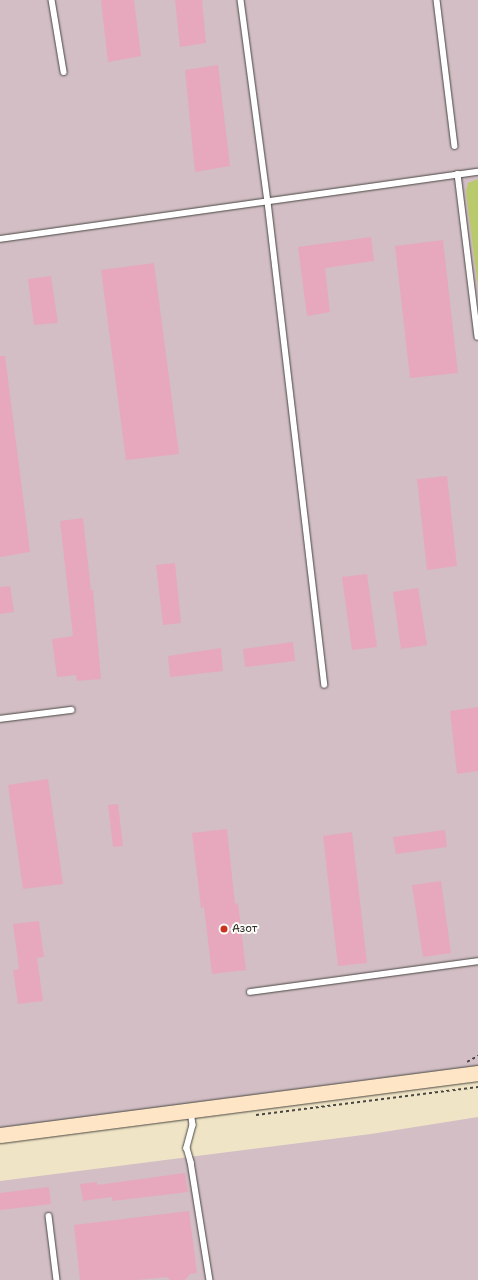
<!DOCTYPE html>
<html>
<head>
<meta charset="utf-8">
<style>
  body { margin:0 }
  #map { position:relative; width:478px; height:1280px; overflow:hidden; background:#f0e4c6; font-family:"Shantell Sans",sans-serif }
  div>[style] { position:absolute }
  .industrial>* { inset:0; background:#d2bec4 }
  .green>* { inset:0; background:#b9ca6c }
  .building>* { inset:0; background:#e7a8be }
  .path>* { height:1.5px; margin-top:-0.75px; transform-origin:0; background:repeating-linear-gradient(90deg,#494742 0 3px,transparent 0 6px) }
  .roads { filter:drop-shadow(0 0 1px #494742) drop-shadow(0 0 1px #494742) }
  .lane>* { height:5.5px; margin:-2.75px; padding:0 2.75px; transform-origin:2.75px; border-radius:2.75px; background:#fff }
  .secondary>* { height:15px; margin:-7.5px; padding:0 7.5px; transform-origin:7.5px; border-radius:7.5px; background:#fee5c5 }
  .dots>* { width:11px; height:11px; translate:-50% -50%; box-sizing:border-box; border:2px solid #fdfcf7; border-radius:50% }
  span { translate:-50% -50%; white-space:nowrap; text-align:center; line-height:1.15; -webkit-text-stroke:4px #fdfcf7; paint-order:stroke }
  .poi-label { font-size:11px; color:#2b2b2b }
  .left { translate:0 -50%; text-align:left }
</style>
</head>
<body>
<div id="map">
  <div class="industrial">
    <i style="clip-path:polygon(0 0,478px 0,478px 1068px,0 1129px)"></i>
    <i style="clip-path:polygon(478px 1117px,478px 1280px,0 1280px,0 1181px,371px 1134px)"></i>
  </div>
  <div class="green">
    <i style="clip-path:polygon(478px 179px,478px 287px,466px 192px,468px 183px)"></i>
  </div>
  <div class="building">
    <i style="clip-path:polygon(101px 0,134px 0,141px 56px,108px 62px)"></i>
    <i style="clip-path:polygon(175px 0,202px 0,206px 43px,180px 47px)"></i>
    <i style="clip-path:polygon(218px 65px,230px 166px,195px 172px,185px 70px)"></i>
    <i style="clip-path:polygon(371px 237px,374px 261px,325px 268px,330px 312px,307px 316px,298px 247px)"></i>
    <i style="clip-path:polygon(443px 240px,458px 373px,410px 378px,395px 246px)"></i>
    <i style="clip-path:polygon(154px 263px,179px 454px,126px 460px,101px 270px)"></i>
    <i style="clip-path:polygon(51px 276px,58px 323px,34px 325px,28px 279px)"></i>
    <i style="clip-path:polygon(0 356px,5px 356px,30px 552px,0 557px)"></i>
    <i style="clip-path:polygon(447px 476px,457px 566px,427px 570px,417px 479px)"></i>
    <i style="clip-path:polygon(83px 518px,91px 590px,93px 590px,101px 679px,77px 681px,76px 675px,57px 677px,52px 639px,73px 636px,60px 521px)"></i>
    <i style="clip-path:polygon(175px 563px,181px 623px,163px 625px,156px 565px)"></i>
    <i style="clip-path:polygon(367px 574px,377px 647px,352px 650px,342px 577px)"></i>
    <i style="clip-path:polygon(10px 586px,14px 612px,0 614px,0 587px)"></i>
    <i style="clip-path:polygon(418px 588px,427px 645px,401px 649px,393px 592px)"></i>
    <i style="clip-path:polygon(293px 642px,295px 661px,245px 667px,243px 649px)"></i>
    <i style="clip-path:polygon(221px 648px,223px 671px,170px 677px,168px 656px)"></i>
    <i style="clip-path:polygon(478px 707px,478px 771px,457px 774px,450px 711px)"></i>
    <i style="clip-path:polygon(48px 779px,63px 884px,23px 889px,8px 785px)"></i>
    <i style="clip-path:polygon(118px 804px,123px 846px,113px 847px,108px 805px)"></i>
    <i style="clip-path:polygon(227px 829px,235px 904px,238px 903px,246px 970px,212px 974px,204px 907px,201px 908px,192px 833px)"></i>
    <i style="clip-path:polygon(445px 830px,447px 847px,396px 854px,393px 837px)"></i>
    <i style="clip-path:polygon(352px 832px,367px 963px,338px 966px,323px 836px)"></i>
    <i style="clip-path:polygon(441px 881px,451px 953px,423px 957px,412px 885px)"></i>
    <i style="clip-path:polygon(39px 921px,44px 957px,37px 958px,43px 1001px,18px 1004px,13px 970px,19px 969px,13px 924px)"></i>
    <i style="clip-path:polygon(185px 1173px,188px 1192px,112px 1201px,112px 1197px,83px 1201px,80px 1184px,97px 1182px,97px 1185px)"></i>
    <i style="clip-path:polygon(49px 1187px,51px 1204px,0 1210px,0 1193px)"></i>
    <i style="clip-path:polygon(189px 1211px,197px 1273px,190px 1274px,185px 1280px,170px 1280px,167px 1277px,137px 1280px,80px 1280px,74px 1225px)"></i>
  </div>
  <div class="path">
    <i style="left:467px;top:1062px;width:13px;rotate:-29deg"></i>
    <i style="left:256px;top:1115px;width:224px;rotate:-7.2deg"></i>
  </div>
  <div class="roads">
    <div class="lane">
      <i style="left:52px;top:0;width:73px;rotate:80.5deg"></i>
      <i style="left:241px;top:0;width:204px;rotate:82.4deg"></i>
      <i style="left:268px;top:202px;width:486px;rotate:83.3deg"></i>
      <i style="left:437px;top:0;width:147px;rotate:83deg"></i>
      <i style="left:458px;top:174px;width:164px;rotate:83deg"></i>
      <i style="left:0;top:239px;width:483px;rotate:-8deg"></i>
      <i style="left:0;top:719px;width:72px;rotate:-7.2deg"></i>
      <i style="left:250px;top:992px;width:230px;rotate:-7.7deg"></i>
      <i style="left:191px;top:1111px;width:14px;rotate:82deg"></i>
      <i style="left:193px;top:1125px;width:24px;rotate:105deg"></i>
      <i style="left:187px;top:1148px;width:15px;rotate:74deg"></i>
      <i style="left:191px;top:1162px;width:120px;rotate:80.9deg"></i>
      <i style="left:49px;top:1216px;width:64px;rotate:82.9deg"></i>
    </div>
    <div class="secondary">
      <i style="left:0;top:1135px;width:482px;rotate:-7.4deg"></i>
    </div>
  </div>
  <div class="dots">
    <i style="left:224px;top:929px;background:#c8321e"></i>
  </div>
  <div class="poi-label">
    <span class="left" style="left:232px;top:929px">Азот</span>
  </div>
</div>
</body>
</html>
